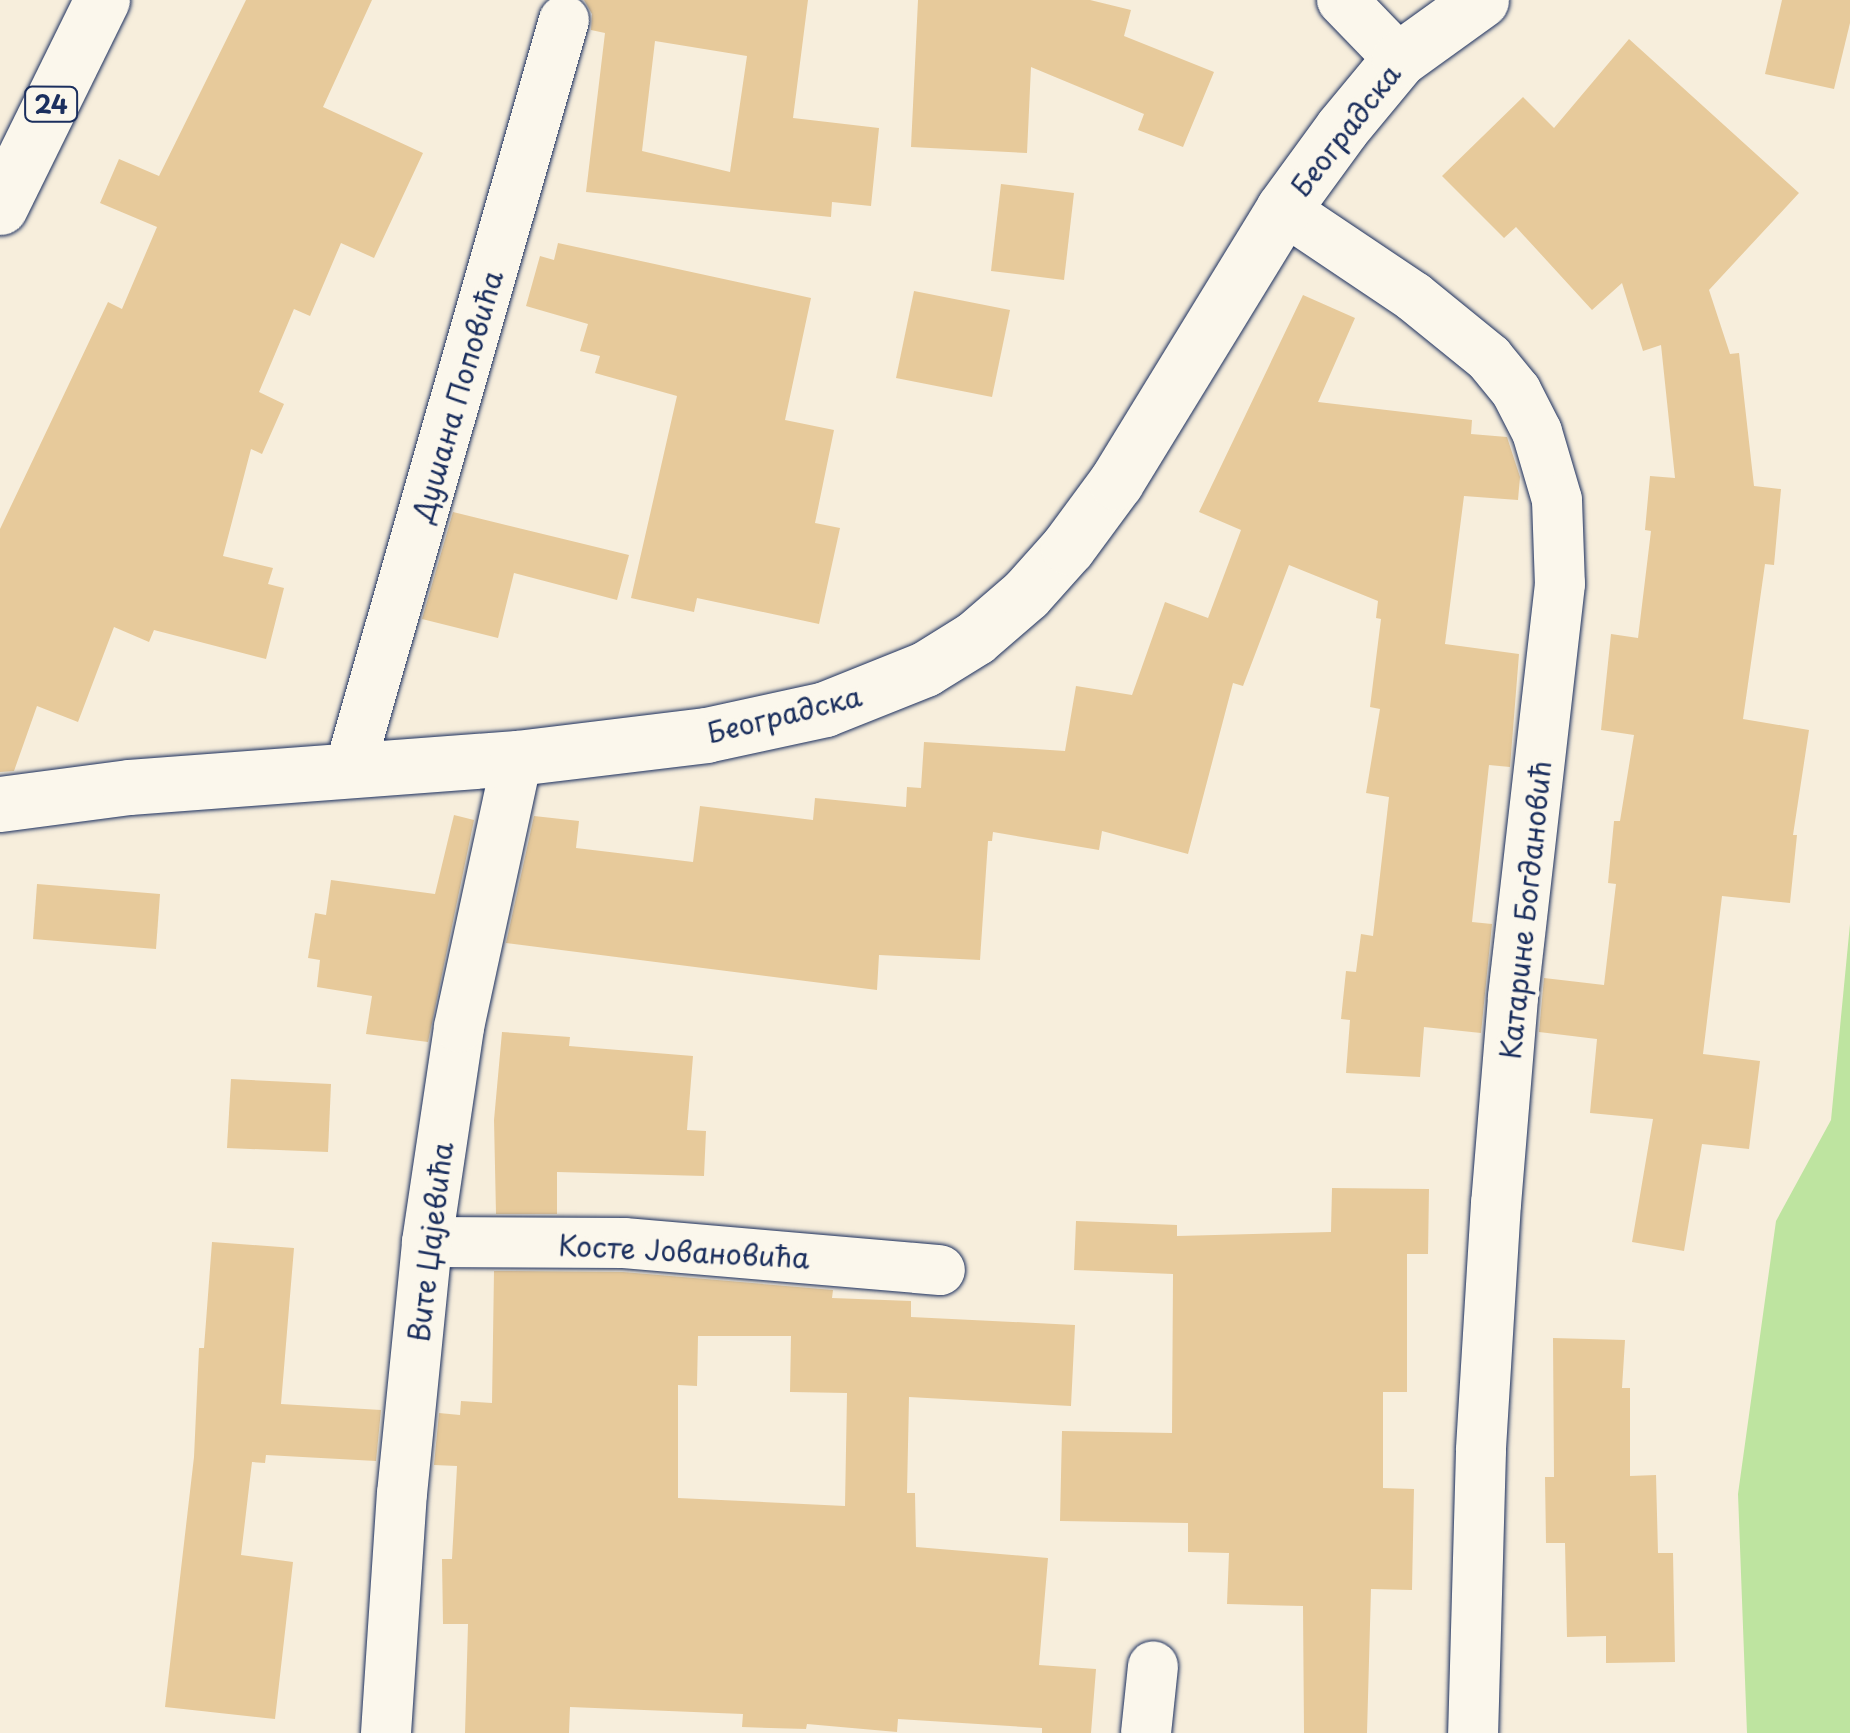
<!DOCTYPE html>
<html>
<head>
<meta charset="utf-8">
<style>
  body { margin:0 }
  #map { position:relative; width:1850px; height:1733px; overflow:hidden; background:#f7eedc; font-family:"Playpen Sans",sans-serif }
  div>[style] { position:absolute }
  .green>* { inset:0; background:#bee4a0 }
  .building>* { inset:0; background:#e7ca9b }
  .roads { filter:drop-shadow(0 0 2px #1b2f5e) drop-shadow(0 0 2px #1b2f5e) }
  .minor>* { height:50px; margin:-25px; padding:0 25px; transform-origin:25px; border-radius:25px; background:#fbf7ec }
  .tertiary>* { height:55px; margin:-27.5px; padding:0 27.5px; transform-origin:27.5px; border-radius:27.5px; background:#fbf7ec }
  .primary>* { height:55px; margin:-27.5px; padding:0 27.5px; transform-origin:27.5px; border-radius:27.5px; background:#fbf7ec }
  span { translate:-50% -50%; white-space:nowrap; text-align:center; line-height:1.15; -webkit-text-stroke:8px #fbf7ec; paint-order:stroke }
  .shield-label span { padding:2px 8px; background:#fbf7ec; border:2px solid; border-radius:8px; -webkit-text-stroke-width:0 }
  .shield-label { font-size:25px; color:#1b2f5e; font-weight:700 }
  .street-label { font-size:28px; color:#1b2f5e }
</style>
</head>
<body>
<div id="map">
  <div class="green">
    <i style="clip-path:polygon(1850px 924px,1850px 1733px,1747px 1733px,1738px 1494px,1776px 1221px,1831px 1120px)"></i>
  </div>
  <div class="building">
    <i style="clip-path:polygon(246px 0,372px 0,323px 107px,423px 153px,374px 258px,341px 243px,310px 316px,294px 309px,259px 392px,284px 404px,262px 454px,251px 449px,223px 556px,273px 568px,268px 584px,284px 588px,266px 659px,154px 630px,149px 642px,114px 627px,78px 722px,37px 706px,14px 771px,0 772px,0 529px,108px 302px,122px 309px,157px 227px,100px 203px,119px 159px,159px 176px)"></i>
    <i style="clip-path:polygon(evenodd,584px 0,808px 0,793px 118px,879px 128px,871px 206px,832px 202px,831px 217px,586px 192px,605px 33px,591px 30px,592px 14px,584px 0,655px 41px,747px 56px,730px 172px,642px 151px,655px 41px)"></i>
    <i style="clip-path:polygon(918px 0,1090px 0,1131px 10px,1124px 36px,1214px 72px,1183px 147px,1138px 130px,1144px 114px,1031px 67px,1027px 153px,911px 147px)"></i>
    <i style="clip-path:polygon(1782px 0,1850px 0,1850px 23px,1834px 89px,1765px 74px)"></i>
    <i style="clip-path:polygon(1629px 39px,1799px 193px,1709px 290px,1730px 354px,1739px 353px,1754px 486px,1781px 489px,1774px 565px,1765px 564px,1743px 719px,1809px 730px,1793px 835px,1797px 835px,1790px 903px,1722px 896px,1703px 1054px,1760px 1061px,1749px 1149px,1702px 1144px,1684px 1251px,1632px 1242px,1653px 1119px,1590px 1113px,1597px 1039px,1539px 1032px,1544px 978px,1604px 985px,1616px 884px,1608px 883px,1614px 821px,1620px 821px,1634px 735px,1601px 730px,1611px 634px,1638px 638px,1651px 531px,1645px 530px,1650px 476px,1675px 478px,1661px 345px,1643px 351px,1622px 283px,1592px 310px,1516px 227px,1504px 238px,1442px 176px,1523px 97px,1554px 128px)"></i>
    <i style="clip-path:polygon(1001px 184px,1074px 193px,1064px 280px,991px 271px)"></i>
    <i style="clip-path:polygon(558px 243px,811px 298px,785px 420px,834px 430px,815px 523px,840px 528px,819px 624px,697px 598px,694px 612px,631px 598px,677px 396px,595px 373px,600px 356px,580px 351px,588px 324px,526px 306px,540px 256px,554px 260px)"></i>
    <i style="clip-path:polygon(914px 291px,1010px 310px,992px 397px,896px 378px)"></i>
    <i style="clip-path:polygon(1303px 295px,1355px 318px,1318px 402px,1472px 420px,1471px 434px,1507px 437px,1520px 477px,1518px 500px,1464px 496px,1445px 644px,1519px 654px,1510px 767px,1489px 765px,1472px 922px,1492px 924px,1481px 1033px,1424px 1027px,1420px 1077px,1346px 1073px,1350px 1020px,1341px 1019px,1346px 971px,1356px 972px,1361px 934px,1373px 936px,1389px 797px,1366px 793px,1380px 709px,1370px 707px,1381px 619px,1376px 618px,1378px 601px,1289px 565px,1243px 686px,1233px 683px,1188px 854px,1102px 831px,1099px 850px,993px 832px,992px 841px,988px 841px,980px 960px,879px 955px,877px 990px,506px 943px,534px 816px,579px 821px,576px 848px,693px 862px,700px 806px,813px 820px,815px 798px,906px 807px,907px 787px,921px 788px,924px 742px,1065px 751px,1076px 686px,1132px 695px,1165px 602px,1208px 618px,1241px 530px,1199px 512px)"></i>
    <i style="clip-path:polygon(453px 512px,629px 555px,617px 600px,514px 573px,498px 638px,422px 619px)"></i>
    <i style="clip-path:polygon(454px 815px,474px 820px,428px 1042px,366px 1034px,372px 996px,317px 987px,320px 960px,308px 958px,315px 913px,326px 915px,331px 880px,435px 894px)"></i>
    <i style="clip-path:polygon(37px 884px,160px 894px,156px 949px,33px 939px)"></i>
    <i style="clip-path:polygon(502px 1032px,570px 1037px,569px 1046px,693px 1056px,687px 1130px,706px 1131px,704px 1176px,557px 1172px,557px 1214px,496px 1214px,494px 1120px)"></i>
    <i style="clip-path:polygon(231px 1079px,331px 1084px,328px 1152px,227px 1148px)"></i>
    <i style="clip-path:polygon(1332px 1188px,1429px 1189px,1428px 1254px,1407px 1254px,1407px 1392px,1383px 1392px,1383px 1488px,1414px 1489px,1412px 1590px,1371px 1589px,1367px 1733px,1304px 1733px,1303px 1606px,1227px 1604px,1229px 1553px,1188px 1552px,1188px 1523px,1060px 1521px,1062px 1431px,1172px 1433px,1173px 1274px,1074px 1270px,1076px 1221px,1177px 1225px,1177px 1236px,1331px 1232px)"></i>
    <i style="clip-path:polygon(212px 1242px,294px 1248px,281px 1404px,381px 1410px,376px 1461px,266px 1455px,265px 1463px,252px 1462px,241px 1555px,293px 1562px,275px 1719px,165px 1707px,194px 1457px,199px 1348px,204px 1348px)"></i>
    <i style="clip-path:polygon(evenodd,494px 1271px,623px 1272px,833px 1290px,832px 1298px,911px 1301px,911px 1317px,1075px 1325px,1071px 1406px,909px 1397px,907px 1493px,915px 1493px,916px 1547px,1048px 1558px,1039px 1665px,1096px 1669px,1091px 1733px,1042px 1733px,1042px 1728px,898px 1719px,897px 1732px,807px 1724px,806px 1729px,742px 1727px,743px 1714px,570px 1707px,569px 1733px,465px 1733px,468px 1624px,443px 1624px,442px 1559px,452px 1559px,457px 1466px,434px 1465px,439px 1413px,460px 1415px,461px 1401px,492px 1403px,494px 1271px,698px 1336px,791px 1336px,790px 1392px,847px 1393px,845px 1506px,678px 1498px,678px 1385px,697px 1386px,698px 1336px)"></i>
    <i style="clip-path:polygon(1553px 1338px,1625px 1340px,1622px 1388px,1630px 1388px,1630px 1476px,1656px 1475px,1658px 1553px,1673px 1553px,1675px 1662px,1606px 1663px,1606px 1636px,1567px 1637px,1565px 1543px,1546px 1543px,1545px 1477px,1554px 1477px)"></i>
  </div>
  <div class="roads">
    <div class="minor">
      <i style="left:1342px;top:0;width:82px;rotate:46deg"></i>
      <i style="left:1283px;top:209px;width:158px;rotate:33.9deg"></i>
      <i style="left:1414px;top:297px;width:97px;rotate:39.1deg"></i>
      <i style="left:1489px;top:358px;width:43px;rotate:50.7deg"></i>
      <i style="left:1516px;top:391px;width:46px;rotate:62.9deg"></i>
      <i style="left:1537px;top:432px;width:71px;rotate:73.6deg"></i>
      <i style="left:1557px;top:500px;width:84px;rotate:88deg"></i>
      <i style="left:1560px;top:584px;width:417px;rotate:96.5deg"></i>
      <i style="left:1513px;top:998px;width:206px;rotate:94.7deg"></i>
      <i style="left:1496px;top:1203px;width:248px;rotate:93.5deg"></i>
      <i style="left:1481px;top:1451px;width:282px;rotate:91.6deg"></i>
      <i style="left:349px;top:771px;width:781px;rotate:-74.02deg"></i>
      <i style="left:427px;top:1242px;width:197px;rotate:0.3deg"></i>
      <i style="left:624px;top:1243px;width:317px;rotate:4.9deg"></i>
      <i style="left:386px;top:1733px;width:240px;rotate:-86.2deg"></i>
      <i style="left:402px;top:1494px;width:253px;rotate:-84.3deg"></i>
      <i style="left:427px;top:1242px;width:217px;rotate:-81.5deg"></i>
      <i style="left:459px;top:1027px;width:275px;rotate:-77.8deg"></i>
      <i style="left:1146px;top:1733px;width:67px;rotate:-84deg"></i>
    </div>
    <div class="tertiary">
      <i style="left:0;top:804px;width:130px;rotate:-7.5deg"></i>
      <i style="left:129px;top:787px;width:389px;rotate:-4.3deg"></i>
      <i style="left:517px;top:758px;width:190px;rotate:-6.9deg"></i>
      <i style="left:706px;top:735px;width:122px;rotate:-12.3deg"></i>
      <i style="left:825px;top:709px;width:108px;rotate:-21.8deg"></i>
      <i style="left:925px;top:669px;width:59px;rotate:-31.8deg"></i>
      <i style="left:975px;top:638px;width:67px;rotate:-40.8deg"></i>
      <i style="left:1026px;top:594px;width:63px;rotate:-48.2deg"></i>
      <i style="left:1068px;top:547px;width:81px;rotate:-53.6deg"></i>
      <i style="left:1116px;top:482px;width:320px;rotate:-58.5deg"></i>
      <i style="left:1283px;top:209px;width:100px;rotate:-53.9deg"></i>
      <i style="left:1342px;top:128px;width:89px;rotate:-50.4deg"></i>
      <i style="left:1399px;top:59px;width:101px;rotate:-35.7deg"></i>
    </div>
    <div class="primary">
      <i style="left:0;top:207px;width:231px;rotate:-63.8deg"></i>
    </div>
  </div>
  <div class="shield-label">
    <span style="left:51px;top:104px">24</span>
  </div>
  <div class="street-label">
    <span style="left:1345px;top:130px;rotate:-52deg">Београдска</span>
    <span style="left:457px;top:396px;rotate:-74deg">Душана Поповића</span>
    <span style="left:784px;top:714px;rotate:-14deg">Београдска</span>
    <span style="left:1525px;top:910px;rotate:-84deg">Катарине Богдановић</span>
    <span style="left:430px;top:1242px;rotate:-83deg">Вите Џајевића</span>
    <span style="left:684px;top:1251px;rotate:3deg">Косте Јовановића</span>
  </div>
</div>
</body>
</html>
